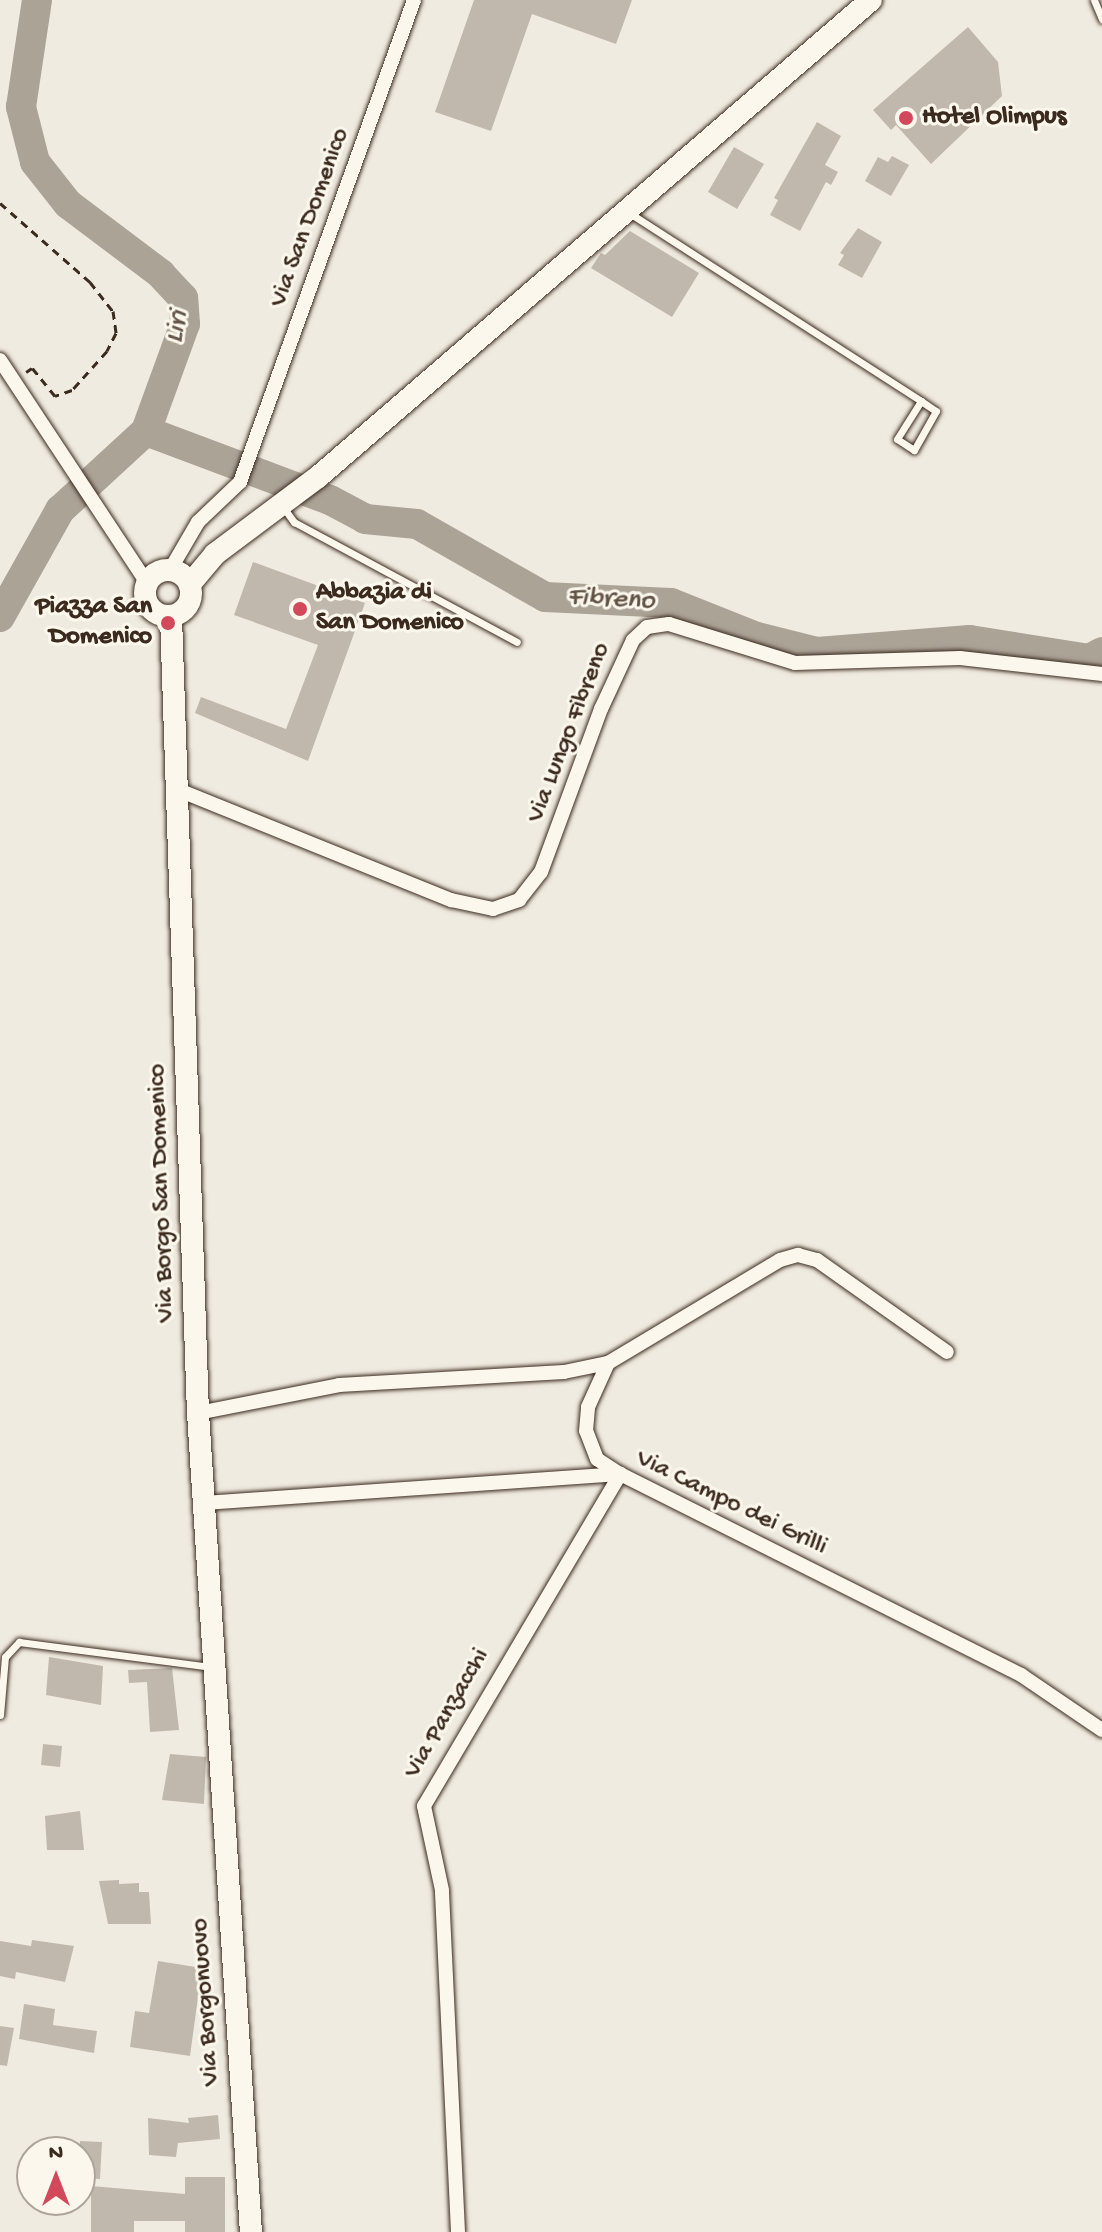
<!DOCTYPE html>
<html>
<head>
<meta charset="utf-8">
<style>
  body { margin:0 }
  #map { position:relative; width:1102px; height:2232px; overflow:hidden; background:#f0ebe0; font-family:"Gochi Hand",sans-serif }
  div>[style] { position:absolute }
  .river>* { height:30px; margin:-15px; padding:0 15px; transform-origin:15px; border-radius:15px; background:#aca397 }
  .building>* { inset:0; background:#c0b8ad }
  .path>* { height:3px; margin-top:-1.5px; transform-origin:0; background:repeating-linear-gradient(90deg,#3b2a1e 0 8px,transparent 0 14px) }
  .roads { filter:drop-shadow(0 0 2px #3b2a1e) drop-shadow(0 0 2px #3b2a1e) }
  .lane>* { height:7px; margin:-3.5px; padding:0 3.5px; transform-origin:3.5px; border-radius:3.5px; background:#fbf7ec }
  .street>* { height:14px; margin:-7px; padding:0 7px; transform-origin:7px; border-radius:7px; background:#fbf7ec }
  .primary>* { height:22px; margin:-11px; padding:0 11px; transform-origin:11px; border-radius:11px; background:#fbf7ec }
  .primary>.ring { margin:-11px; padding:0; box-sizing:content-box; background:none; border:22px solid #fbf7ec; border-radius:50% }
  .dots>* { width:22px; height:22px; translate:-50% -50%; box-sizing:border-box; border:4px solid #fbf7ec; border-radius:50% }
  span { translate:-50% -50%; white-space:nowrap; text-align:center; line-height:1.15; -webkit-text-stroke:6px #fbf7ec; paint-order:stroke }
  .poi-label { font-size:26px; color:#3b2a1e; font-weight:700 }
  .left { translate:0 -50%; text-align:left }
  .right { translate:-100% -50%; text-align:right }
  .street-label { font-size:26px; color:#3b2a1e }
  .water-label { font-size:28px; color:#635448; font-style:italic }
  .north { position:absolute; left:16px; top:2136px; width:80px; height:80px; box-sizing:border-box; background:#fbf7ec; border:2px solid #aea59a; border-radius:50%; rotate:0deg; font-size:22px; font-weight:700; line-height:32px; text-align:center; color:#3b2a1e }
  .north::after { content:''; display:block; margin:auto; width:28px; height:36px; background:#d1495b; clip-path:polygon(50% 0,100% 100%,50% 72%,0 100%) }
</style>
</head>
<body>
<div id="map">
  <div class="river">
    <i style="left:146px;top:431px;width:197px;rotate:20.6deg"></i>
    <i style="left:330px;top:500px;width:40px;rotate:28deg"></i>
    <i style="left:365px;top:519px;width:52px;rotate:5.5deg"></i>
    <i style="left:417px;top:524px;width:147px;rotate:29.7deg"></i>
    <i style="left:545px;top:597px;width:126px;rotate:2.7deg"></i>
    <i style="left:671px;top:603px;width:92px;rotate:21.6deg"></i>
    <i style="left:757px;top:637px;width:62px;rotate:14deg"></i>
    <i style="left:817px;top:652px;width:153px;rotate:-4.5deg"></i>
    <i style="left:970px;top:640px;width:121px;rotate:9.1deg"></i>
    <i style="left:1089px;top:659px;width:15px;rotate:-28deg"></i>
    <i style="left:0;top:617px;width:123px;rotate:-60.7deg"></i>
    <i style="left:60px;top:510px;width:117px;rotate:-42.6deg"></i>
    <i style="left:146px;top:431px;width:114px;rotate:-70deg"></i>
    <i style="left:185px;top:324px;width:26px;rotate:-94deg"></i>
    <i style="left:183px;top:298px;width:33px;rotate:-133deg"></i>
    <i style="left:161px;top:274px;width:116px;rotate:-143deg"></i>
    <i style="left:68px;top:204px;width:53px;rotate:-128.2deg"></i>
    <i style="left:35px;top:162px;width:57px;rotate:-104.3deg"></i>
    <i style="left:21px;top:107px;width:108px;rotate:-81.5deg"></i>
  </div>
  <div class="building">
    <i style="clip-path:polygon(474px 0,632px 0,616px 44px,532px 14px,491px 131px,435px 112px)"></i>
    <i style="clip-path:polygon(968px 27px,998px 62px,1002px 96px,931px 164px,896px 125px,891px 130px,873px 110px)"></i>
    <i style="clip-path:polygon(817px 122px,841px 136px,825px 165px,838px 172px,831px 185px,826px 182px,800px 231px,770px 215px,778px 200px,774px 198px)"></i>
    <i style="clip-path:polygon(734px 147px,764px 164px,737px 209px,708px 192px)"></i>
    <i style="clip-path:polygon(892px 156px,909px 165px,891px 196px,865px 181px,878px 157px,888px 162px)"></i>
    <i style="clip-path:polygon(858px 228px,882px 242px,862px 278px,838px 265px,844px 255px,840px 253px)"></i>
    <i style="clip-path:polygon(630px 231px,699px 273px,672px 317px,591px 268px,601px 253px,605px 255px)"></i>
    <i style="clip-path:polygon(253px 562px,365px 603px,308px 761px,195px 713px,201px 697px,286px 729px,318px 645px,234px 615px)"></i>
    <i style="clip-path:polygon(49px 1657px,103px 1666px,101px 1705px,46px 1695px)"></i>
    <i style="clip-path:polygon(172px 1668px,179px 1730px,150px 1732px,147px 1682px,129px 1683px,128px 1670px)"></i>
    <i style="clip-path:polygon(43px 1744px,62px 1746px,60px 1767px,41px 1765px)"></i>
    <i style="clip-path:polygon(170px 1754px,206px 1757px,204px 1804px,162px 1800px)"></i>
    <i style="clip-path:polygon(80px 1811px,84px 1850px,47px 1850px,45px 1816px)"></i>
    <i style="clip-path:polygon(119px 1880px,119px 1884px,139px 1883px,139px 1892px,149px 1892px,151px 1924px,108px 1924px,99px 1881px)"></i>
    <i style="clip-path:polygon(32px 1940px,74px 1946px,65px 1982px,16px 1972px,15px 1979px,0 1976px,0 1941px,31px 1946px)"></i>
    <i style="clip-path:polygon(158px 1961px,202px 1968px,190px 2056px,130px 2047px,135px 2011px,149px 2013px)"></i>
    <i style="clip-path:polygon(24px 2004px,55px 2009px,53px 2025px,97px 2031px,94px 2053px,19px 2039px)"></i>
    <i style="clip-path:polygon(0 2026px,14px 2028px,7px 2066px,0 2065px)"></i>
    <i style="clip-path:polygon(218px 2115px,220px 2139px,178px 2143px,176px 2157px,149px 2155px,148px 2118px,189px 2123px,188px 2118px)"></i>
    <i style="clip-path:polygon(80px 2141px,102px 2142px,100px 2179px,80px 2178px)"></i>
    <i style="clip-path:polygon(185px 2177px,225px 2177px,225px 2232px,185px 2232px,185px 2221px,134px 2221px,134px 2232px,91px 2232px,91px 2186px,185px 2194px)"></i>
  </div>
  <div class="path">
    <i style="left:0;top:203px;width:120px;rotate:41.3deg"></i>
    <i style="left:90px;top:282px;width:37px;rotate:52deg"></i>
    <i style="left:113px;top:311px;width:22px;rotate:82deg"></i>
    <i style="left:116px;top:333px;width:20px;rotate:117deg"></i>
    <i style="left:107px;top:351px;width:52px;rotate:131.9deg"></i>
    <i style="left:72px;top:390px;width:18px;rotate:161deg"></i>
    <i style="left:55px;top:396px;width:36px;rotate:-129deg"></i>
    <i style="left:32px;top:368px;width:7px;rotate:146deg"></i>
  </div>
  <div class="roads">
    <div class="lane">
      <i style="left:1094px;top:0;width:21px;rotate:67deg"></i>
      <i style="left:631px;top:214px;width:345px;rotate:32.8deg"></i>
      <i style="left:921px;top:401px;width:18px;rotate:34deg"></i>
      <i style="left:936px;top:411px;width:45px;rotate:119.4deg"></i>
      <i style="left:914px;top:450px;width:20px;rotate:-147deg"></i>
      <i style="left:897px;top:439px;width:45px;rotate:-57.7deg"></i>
      <i style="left:283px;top:507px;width:19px;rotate:54deg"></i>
      <i style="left:294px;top:522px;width:253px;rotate:28.3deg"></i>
      <i style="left:0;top:1715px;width:58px;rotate:-85.1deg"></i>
      <i style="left:5px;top:1657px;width:21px;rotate:-47deg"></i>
      <i style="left:19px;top:1642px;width:195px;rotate:7.4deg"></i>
    </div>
    <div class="street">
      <i style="left:0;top:360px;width:267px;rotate:56.6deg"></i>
      <i style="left:170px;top:570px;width:56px;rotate:-59.7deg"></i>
      <i style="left:198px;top:522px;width:58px;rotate:-43.6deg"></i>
      <i style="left:240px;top:482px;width:512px;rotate:-70.15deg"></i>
      <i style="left:176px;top:789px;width:297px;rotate:22deg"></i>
      <i style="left:451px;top:900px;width:43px;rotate:12.1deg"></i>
      <i style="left:493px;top:909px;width:28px;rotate:-19deg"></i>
      <i style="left:519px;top:900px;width:36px;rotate:-52deg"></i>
      <i style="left:541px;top:872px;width:174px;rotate:-69.8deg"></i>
      <i style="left:601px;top:709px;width:76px;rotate:-65.1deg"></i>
      <i style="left:633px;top:640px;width:19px;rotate:-43deg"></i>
      <i style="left:647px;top:627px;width:22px;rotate:-8deg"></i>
      <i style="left:669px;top:624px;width:132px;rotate:17.2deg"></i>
      <i style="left:795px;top:663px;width:165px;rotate:-1.7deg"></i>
      <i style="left:960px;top:658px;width:143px;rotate:6.4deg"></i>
      <i style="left:198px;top:1413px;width:144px;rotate:-11.2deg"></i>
      <i style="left:339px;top:1385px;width:225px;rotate:-3.3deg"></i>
      <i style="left:564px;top:1372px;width:45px;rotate:-11.6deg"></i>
      <i style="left:608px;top:1363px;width:200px;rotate:-30.9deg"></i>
      <i style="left:780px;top:1260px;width:19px;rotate:-16deg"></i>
      <i style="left:798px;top:1255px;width:20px;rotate:15deg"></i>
      <i style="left:817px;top:1260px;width:159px;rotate:35.3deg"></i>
      <i style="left:204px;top:1503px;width:417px;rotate:-4deg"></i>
      <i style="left:620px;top:1474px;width:449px;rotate:26.6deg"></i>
      <i style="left:1021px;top:1675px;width:98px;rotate:34.2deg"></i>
      <i style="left:458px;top:2232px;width:342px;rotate:-92.7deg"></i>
      <i style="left:442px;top:1890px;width:86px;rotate:-102.1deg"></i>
      <i style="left:424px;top:1806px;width:386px;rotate:-59.4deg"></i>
      <i style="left:620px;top:1474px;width:27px;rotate:-147deg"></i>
      <i style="left:597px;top:1459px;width:30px;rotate:-111deg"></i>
      <i style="left:586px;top:1431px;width:24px;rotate:-85deg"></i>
      <i style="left:588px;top:1407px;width:48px;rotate:-65.6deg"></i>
    </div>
    <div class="primary">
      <i class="ring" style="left:145px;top:570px;width:24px;height:24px"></i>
      <i style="left:190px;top:584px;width:39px;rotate:-50deg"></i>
      <i style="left:215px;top:554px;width:129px;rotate:-36.8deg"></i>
      <i style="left:318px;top:477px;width:730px;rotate:-40.78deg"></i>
      <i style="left:171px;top:617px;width:796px;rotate:88.06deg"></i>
      <i style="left:198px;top:1413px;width:821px;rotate:86.3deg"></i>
    </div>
  </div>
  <div class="dots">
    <i style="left:906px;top:118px;background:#d1495b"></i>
    <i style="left:300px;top:609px;background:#d1495b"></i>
    <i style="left:168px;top:623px;background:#d1495b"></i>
  </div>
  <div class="poi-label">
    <span class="left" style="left:922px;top:118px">Hotel Olimpus</span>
    <span class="left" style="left:316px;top:609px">Abbazia di<br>San Domenico</span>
    <span class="right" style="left:152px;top:623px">Piazza San<br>Domenico</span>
  </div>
  <div class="street-label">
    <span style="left:311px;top:218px;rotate:-70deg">Via San Domenico</span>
    <span style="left:570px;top:733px;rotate:-69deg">Via Lungo Fibreno</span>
    <span style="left:163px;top:1193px;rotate:-92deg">Via Borgo San Domenico</span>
    <span style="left:731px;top:1504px;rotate:26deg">Via Campo dei Grilli</span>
    <span style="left:448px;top:1714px;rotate:-60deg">Via Panzacchi</span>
    <span style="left:207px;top:2002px;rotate:-94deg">Via Borgonuovo</span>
  </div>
  <div class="water-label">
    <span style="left:178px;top:327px;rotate:-80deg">Liri</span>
    <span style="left:611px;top:600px;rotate:3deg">Fibreno</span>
  </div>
  <div class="north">N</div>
</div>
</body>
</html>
